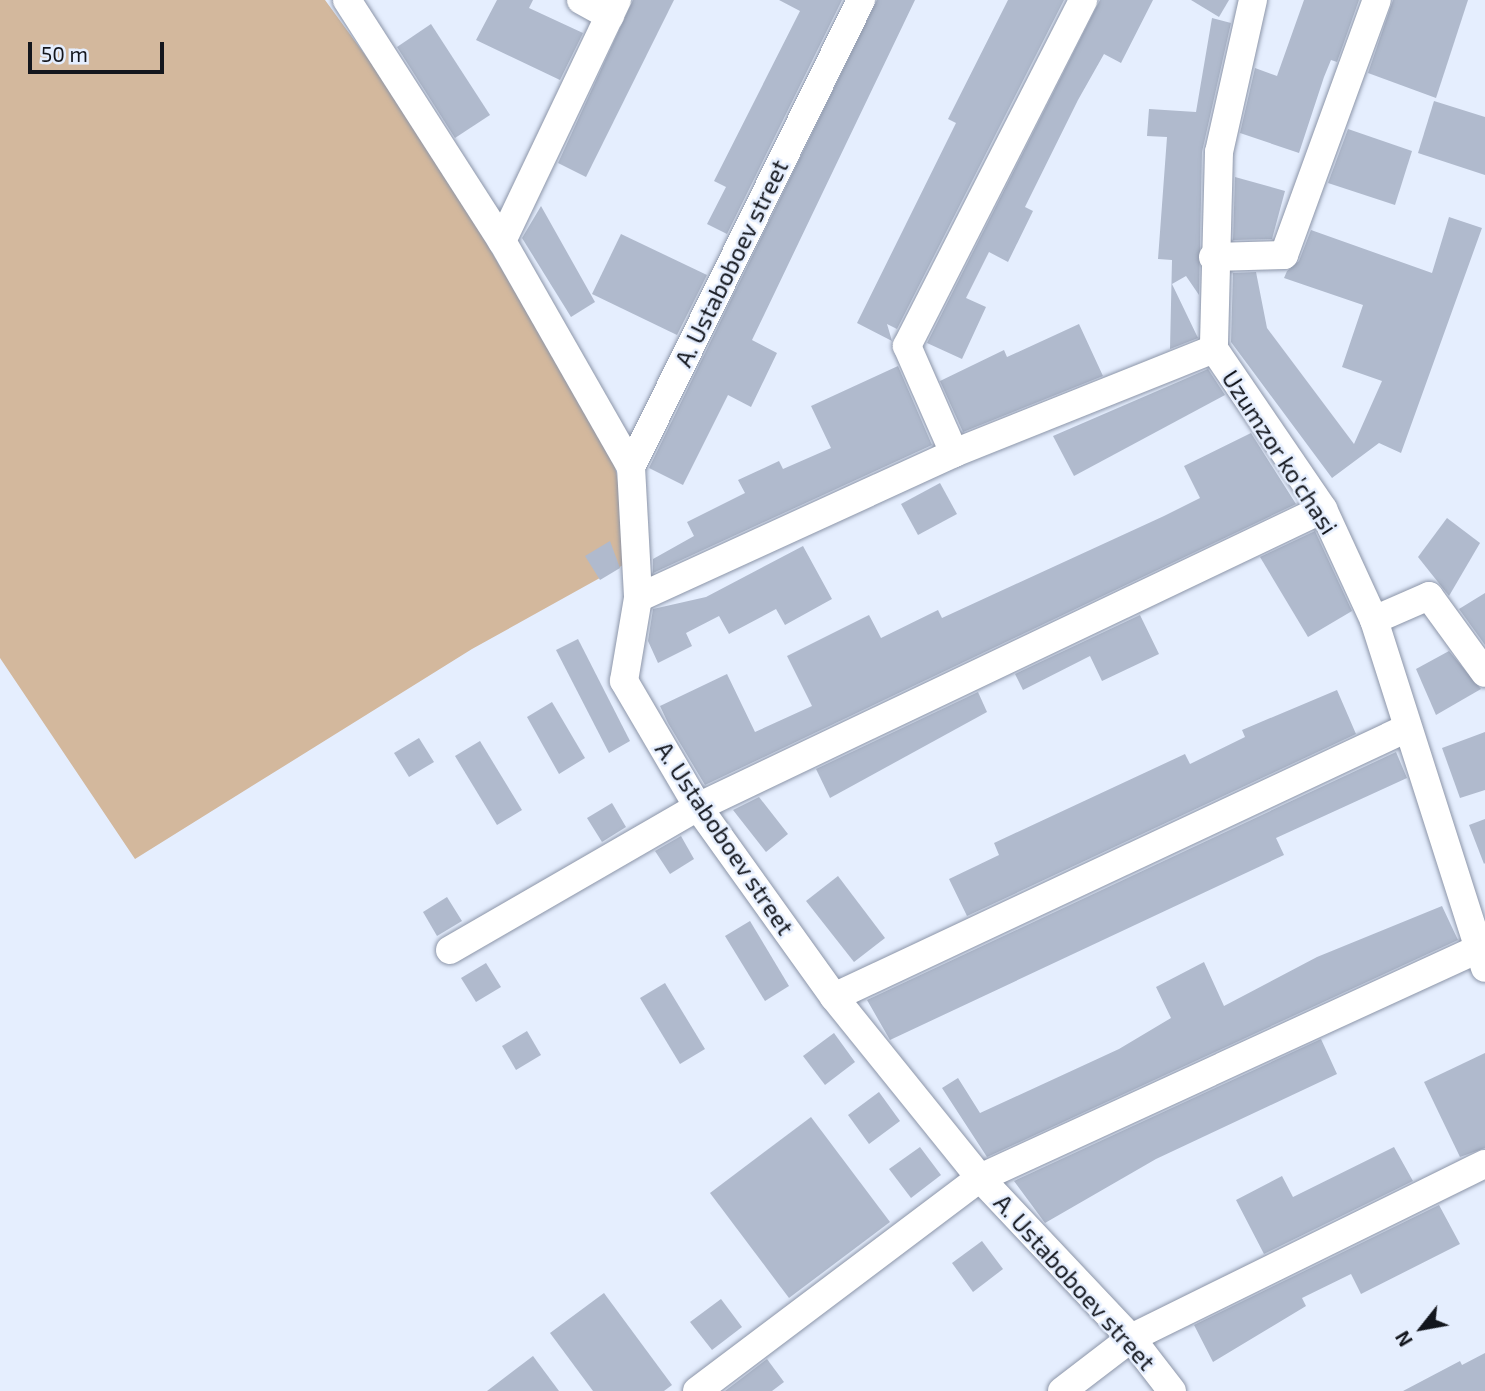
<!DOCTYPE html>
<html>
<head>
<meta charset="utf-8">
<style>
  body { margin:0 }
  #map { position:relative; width:1485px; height:1391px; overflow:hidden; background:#e5eefe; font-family:"Exo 2",sans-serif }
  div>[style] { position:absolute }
  .green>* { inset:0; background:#d3b89d }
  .building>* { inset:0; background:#b0bacd }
  .roads { filter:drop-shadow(0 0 2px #8c95a8) drop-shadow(0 0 2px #8c95a8) }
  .minor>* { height:28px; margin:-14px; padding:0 14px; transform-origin:14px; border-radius:14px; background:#fff }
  span { translate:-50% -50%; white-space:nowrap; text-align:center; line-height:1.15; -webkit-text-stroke:5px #e5eefe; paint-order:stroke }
  .street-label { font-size:24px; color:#13161d }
  .north { position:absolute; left:1387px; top:1293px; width:70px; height:70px; -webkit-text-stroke:5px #e5eefe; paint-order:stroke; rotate:239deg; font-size:19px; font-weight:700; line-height:28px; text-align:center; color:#13161d }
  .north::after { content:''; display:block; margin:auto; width:24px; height:32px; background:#13161d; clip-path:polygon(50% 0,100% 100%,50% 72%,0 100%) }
  .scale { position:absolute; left:28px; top:42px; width:136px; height:32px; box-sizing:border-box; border:4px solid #13161d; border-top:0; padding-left:9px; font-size:21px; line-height:24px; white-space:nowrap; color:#13161d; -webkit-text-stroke:5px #e5eefe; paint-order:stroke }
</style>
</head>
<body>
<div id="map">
  <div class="green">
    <i style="clip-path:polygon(0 0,325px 0,419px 129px,613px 458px,625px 514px,625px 564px,472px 649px,135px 859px,0 658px)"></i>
  </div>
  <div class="building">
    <i style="clip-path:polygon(497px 0,533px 0,529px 8px,583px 33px,560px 80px,476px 40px)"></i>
    <i style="clip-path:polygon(633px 0,674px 0,586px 177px,558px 163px)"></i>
    <i style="clip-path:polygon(779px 0,842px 0,727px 234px,707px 224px,726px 187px,714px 181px,800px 11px)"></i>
    <i style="clip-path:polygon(877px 0,915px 0,752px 340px,777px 353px,751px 407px,728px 395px,683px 485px,649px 468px)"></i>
    <i style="clip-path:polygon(1008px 0,1064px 0,897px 329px,887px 324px,892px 341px,857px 323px,956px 123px,948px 119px)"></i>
    <i style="clip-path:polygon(1100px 0,1153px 0,1121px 63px,1104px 54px,1078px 100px,1025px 207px,1033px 211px,1008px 262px,989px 252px,966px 298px,986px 307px,962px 359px,927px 343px)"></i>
    <i style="clip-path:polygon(1191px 0,1229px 0,1219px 17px)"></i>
    <i style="clip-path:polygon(1304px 0,1359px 0,1337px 62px,1331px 60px,1324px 77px,1299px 153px,1240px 133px,1255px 68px,1277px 76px)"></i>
    <i style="clip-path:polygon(1393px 0,1468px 0,1436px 98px,1368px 73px)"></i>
    <i style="clip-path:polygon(1212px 18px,1231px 23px,1202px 152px,1199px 295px,1186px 276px,1172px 284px,1198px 338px,1170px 349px,1172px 260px,1158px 259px,1167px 137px,1147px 136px,1149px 109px,1196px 112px)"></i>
    <i style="clip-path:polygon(431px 24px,490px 115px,455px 138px,397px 47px)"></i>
    <i style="clip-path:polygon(1434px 101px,1485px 117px,1485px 175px,1418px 153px)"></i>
    <i style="clip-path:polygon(1348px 129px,1412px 151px,1395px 205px,1328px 183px)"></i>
    <i style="clip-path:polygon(1235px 177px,1285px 191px,1272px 239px,1233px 240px)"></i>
    <i style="clip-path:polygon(541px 206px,595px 302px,571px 317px,522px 238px)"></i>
    <i style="clip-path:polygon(1449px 217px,1482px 228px,1401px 453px,1379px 443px,1332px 478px,1231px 342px,1233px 273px,1256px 272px,1267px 328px,1354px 444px,1382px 381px,1342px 367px,1363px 305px,1284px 278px,1287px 271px,1299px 261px,1311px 230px,1432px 273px)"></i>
    <i style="clip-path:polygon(621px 234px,707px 275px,677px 335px,592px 294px)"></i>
    <i style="clip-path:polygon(1079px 324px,1103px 376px,963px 432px,940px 381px,1004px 350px,1007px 357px)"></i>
    <i style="clip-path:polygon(898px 366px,932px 445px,653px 573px,653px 559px,694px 536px,687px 522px,745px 493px,738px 480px,779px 461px,783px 469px,831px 448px,811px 406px)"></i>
    <i style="clip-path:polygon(1208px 369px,1225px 395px,1074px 476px,1053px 436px)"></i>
    <i style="clip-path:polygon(1251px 433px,1296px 504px,705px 785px,668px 723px,660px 706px,727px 674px,755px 732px,812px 706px,787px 656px,869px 615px,881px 638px,938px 610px,942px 618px,1164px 516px,1200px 498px,1184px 466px)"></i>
    <i style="clip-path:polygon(940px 483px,957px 514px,918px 535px,901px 504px)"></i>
    <i style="clip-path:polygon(1447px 518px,1480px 543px,1449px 596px,1418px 557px)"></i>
    <i style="clip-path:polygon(1315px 531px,1352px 611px,1308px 637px,1260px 557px)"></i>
    <i style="clip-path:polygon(610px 541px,620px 568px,600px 580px,585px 556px)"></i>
    <i style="clip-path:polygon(803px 546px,832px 599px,785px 625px,776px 609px,729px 634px,719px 616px,686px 633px,692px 646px,658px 663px,648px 641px,653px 609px,706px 597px)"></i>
    <i style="clip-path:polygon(1485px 593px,1485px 645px,1459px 609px)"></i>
    <i style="clip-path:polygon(1140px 615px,1159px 654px,1102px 681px,1090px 656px,1023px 690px,1015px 674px)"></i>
    <i style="clip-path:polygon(578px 639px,630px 741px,609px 753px,556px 650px)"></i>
    <i style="clip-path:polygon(1449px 651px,1481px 689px,1436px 715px,1416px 669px)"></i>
    <i style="clip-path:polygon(1337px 690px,1356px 734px,967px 916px,949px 879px,999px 855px,994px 843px,1185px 754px,1190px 764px,1245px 737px,1242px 730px)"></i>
    <i style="clip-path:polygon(978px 692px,987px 712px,830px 798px,816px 769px)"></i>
    <i style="clip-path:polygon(552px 702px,585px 758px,559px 774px,527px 717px)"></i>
    <i style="clip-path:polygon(1485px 732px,1485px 790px,1460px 798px,1442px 748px)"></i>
    <i style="clip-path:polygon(419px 738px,434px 762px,409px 777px,394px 753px)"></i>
    <i style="clip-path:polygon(480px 741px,522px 810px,497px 825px,455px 756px)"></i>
    <i style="clip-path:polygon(1396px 752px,1407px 778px,1276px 838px,1284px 855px,890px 1040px,867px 1000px)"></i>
    <i style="clip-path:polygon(759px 797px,788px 834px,766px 852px,733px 810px)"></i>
    <i style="clip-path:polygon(612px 803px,626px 827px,602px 842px,587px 818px)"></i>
    <i style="clip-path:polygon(1485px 819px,1485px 863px,1484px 864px,1469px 825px)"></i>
    <i style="clip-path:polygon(681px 836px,694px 859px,670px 874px,655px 851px)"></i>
    <i style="clip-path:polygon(838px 876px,885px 938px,854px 962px,806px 901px)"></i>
    <i style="clip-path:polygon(447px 897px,462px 921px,437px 936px,423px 912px)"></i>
    <i style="clip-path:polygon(1442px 906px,1458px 940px,987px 1157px,942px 1088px,958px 1078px,980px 1113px,1119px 1049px,1171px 1018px,1156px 987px,1204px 962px,1224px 1006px,1317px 957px)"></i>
    <i style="clip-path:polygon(750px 921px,789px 986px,765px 1001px,725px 936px)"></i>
    <i style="clip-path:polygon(486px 963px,501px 987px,476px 1002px,461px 978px)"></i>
    <i style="clip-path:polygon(665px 983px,705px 1049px,680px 1064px,640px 998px)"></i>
    <i style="clip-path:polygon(527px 1031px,541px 1055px,516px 1070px,502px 1046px)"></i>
    <i style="clip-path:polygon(834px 1033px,855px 1062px,825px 1085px,803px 1056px)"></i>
    <i style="clip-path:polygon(1321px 1039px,1337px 1074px,1156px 1159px,1045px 1223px,1014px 1181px)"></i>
    <i style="clip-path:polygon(1485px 1053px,1485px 1148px,1460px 1157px,1424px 1082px)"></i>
    <i style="clip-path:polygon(879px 1092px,900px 1121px,869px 1144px,848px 1115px)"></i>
    <i style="clip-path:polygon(811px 1117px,890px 1222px,789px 1298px,710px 1193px)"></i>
    <i style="clip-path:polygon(920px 1147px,941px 1175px,911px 1198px,889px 1169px)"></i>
    <i style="clip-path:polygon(1394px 1147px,1413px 1181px,1264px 1254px,1236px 1200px,1282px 1176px,1293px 1197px)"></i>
    <i style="clip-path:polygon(1439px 1205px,1460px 1244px,1361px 1294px,1351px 1274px,1302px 1298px,1306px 1306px,1213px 1362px,1194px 1325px)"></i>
    <i style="clip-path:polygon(982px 1241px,1003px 1269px,973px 1292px,952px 1263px)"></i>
    <i style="clip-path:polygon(604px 1293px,672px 1385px,664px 1391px,593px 1391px,550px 1333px)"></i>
    <i style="clip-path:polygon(721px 1299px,742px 1327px,712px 1350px,690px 1322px)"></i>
    <i style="clip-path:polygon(1485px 1353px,1485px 1391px,1403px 1391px,1460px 1361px,1462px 1365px)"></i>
    <i style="clip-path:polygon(533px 1356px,559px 1391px,487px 1391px)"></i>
    <i style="clip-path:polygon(767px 1359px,784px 1382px,772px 1391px,725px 1391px)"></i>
  </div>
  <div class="roads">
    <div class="minor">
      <i style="left:347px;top:0;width:287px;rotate:57.3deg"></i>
      <i style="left:502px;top:241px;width:260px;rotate:60.3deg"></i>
      <i style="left:581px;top:0;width:33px;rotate:29deg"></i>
      <i style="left:861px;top:0;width:521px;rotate:116.22deg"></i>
      <i style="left:631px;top:467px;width:131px;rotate:86.9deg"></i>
      <i style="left:638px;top:598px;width:84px;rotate:99.6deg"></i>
      <i style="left:624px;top:681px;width:146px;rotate:59.6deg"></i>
      <i style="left:698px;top:807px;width:234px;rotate:54.4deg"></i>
      <i style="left:834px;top:997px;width:233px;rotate:51.1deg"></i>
      <i style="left:980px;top:1178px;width:220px;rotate:46.7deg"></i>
      <i style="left:1131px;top:1338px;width:67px;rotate:52.3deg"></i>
      <i style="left:1253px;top:0;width:156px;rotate:102.6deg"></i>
      <i style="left:1219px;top:152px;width:197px;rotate:91.5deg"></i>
      <i style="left:1214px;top:349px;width:194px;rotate:55.7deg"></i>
      <i style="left:1323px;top:509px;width:122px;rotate:65.3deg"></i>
      <i style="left:1374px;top:620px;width:365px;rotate:72.3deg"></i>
      <i style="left:502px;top:241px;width:267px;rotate:-64.5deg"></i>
      <i style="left:1213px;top:257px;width:71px;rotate:-1.6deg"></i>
      <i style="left:1284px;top:255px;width:271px;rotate:-70deg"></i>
      <i style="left:954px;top:453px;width:117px;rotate:-113.7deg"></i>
      <i style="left:907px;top:346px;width:388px;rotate:-63deg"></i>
      <i style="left:638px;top:598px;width:348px;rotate:-24.6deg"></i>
      <i style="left:954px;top:453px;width:280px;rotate:-21.8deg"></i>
      <i style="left:1374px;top:620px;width:60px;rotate:-23.6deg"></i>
      <i style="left:1429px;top:596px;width:95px;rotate:54deg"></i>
      <i style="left:450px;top:950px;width:286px;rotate:-30deg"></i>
      <i style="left:698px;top:807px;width:692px;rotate:-25.49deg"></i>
      <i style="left:834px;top:997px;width:631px;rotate:-25.14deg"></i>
      <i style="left:697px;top:1391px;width:354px;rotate:-37deg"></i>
      <i style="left:980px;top:1178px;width:548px;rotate:-24.69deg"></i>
      <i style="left:1062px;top:1391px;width:87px;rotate:-37.5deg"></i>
      <i style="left:1131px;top:1338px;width:394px;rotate:-26.2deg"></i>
    </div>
  </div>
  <div class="street-label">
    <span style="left:731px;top:263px;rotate:-64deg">A. Ustaboboev street</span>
    <span style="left:1280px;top:452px;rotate:57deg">Uzumzor ko'chasi</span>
    <span style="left:725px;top:838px;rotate:56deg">A. Ustaboboev street</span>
    <span style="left:1075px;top:1282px;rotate:48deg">A. Ustaboboev street</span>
  </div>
  <div class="north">N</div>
  <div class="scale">50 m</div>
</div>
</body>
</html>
